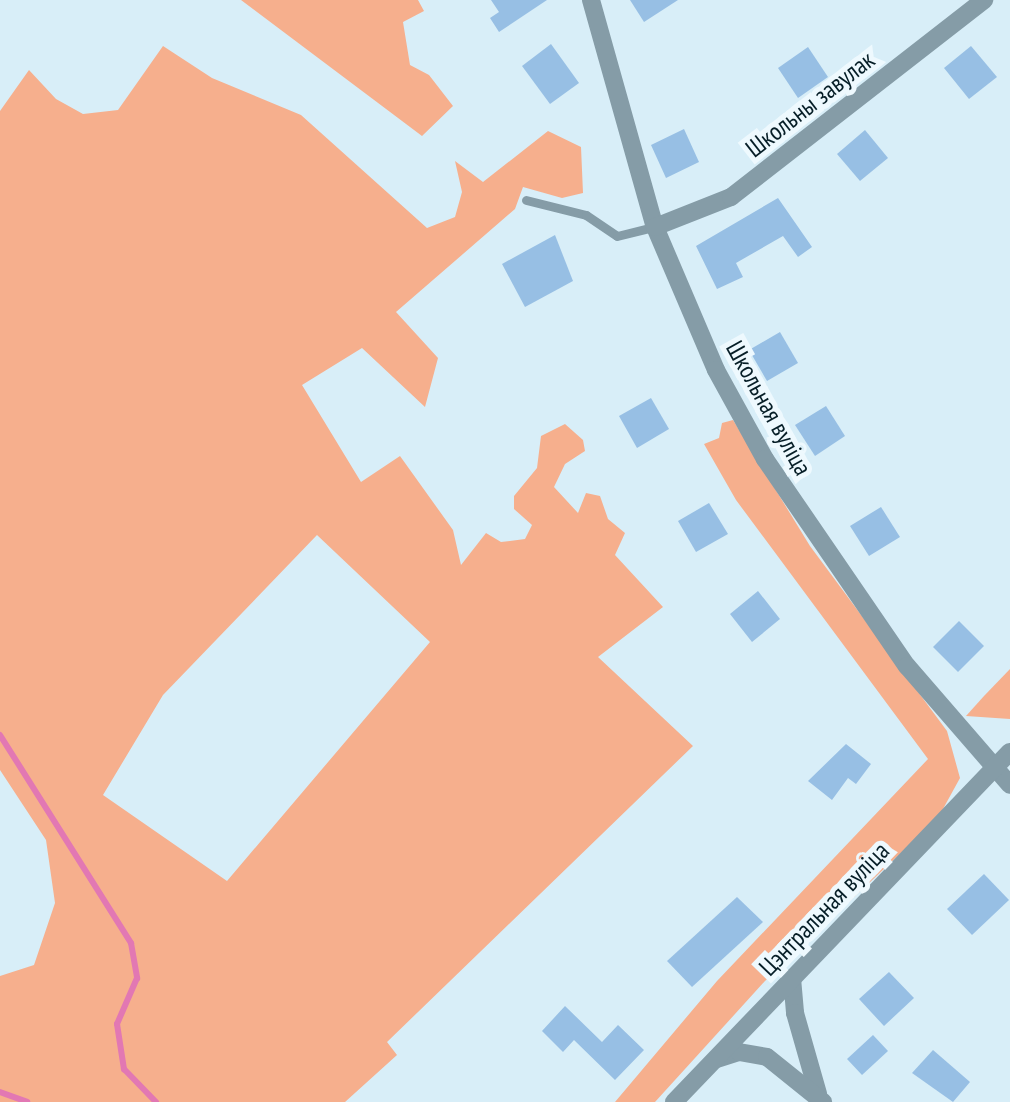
<!DOCTYPE html>
<html>
<head>
<meta charset="utf-8">
<style>
  body { margin:0 }
  #map { position:relative; width:1010px; height:1102px; overflow:hidden; background:#d8eef8; font-family:"PT Sans Narrow",sans-serif }
  div>[style] { position:absolute }
  .green>* { inset:0; background:#f6af8d }
  .stream>* { height:6px; margin:-3px; padding:0 3px; transform-origin:3px; border-radius:3px; background:#e278b3 }
  .building>* { inset:0; background:#97bfe4 }
  .service>* { height:9px; margin:-4.5px; padding:0 4.5px; transform-origin:4.5px; border-radius:4.5px; background:#859ca7 }
  .minor>* { height:18px; margin:-9px; padding:0 9px; transform-origin:9px; border-radius:9px; background:#859ca7 }
  span { translate:-50% -50%; white-space:nowrap; text-align:center; line-height:1.15; -webkit-text-stroke:10px #eef9fe; paint-order:stroke }
  .street-label { font-size:25px; color:#061e27 }
</style>
</head>
<body>
<div id="map">
  <div class="green">
    <i style="clip-path:polygon(241px 0,418px 0,424px 11px,403px 22px,410px 65px,429px 75px,453px 106px,422px 136px)"></i>
    <i style="clip-path:polygon(evenodd,163px 46px,212px 78px,301px 115px,427px 228px,455px 217px,462px 192px,455px 161px,483px 182px,548px 131px,581px 147px,583px 193px,562px 198px,523px 187px,515px 209px,396px 312px,438px 358px,425px 407px,362px 348px,302px 385px,361px 482px,400px 456px,453px 530px,461px 565px,486px 533px,501px 542px,525px 539px,532px 525px,514px 509px,514px 496px,537px 468px,541px 436px,565px 424px,583px 440px,585px 451px,565px 464px,554px 487px,578px 513px,586px 493px,600px 496px,608px 519px,625px 533px,615px 555px,663px 607px,598px 657px,693px 746px,387px 1042px,397px 1055px,345px 1102px,0 1102px,0 976px,34px 965px,55px 903px,46px 840px,0 770px,0 111px,29px 70px,56px 99px,83px 114px,118px 110px,163px 46px,317px 535px,430px 642px,227px 881px,103px 795px,163px 695px,317px 535px)"></i>
    <i style="clip-path:polygon(733px 420px,810px 546px,947px 731px,960px 778px,938px 818px,765px 981px,655px 1102px,615px 1102px,717px 981px,928px 759px,736px 500px,704px 444px,719px 438px,722px 423px)"></i>
    <i style="clip-path:polygon(1010px 669px,1010px 719px,966px 716px,984px 696px)"></i>
  </div>
  <div class="stream">
    <i style="left:0;top:735px;width:246px;rotate:57.8deg"></i>
    <i style="left:131px;top:943px;width:36px;rotate:80deg"></i>
    <i style="left:137px;top:978px;width:50px;rotate:113.5deg"></i>
    <i style="left:117px;top:1024px;width:46px;rotate:81.2deg"></i>
    <i style="left:124px;top:1069px;width:46px;rotate:45.9deg"></i>
    <i style="left:0;top:1092px;width:29px;rotate:20deg"></i>
  </div>
  <div class="building">
    <i style="clip-path:polygon(491px 0,547px 0,499px 32px,490px 18px,499px 12px)"></i>
    <i style="clip-path:polygon(630px 0,678px 0,644px 22px)"></i>
    <i style="clip-path:polygon(551px 44px,579px 83px,550px 104px,522px 66px)"></i>
    <i style="clip-path:polygon(971px 46px,997px 77px,969px 99px,944px 68px)"></i>
    <i style="clip-path:polygon(808px 47px,828px 77px,798px 98px,778px 68px)"></i>
    <i style="clip-path:polygon(684px 129px,699px 162px,666px 178px,651px 145px)"></i>
    <i style="clip-path:polygon(865px 130px,888px 158px,860px 181px,837px 154px)"></i>
    <i style="clip-path:polygon(778px 198px,812px 247px,798px 257px,783px 236px,736px 263px,743px 277px,717px 289px,696px 246px)"></i>
    <i style="clip-path:polygon(555px 235px,573px 281px,525px 307px,502px 264px)"></i>
    <i style="clip-path:polygon(780px 332px,798px 363px,767px 381px,749px 350px)"></i>
    <i style="clip-path:polygon(651px 398px,669px 429px,637px 448px,619px 416px)"></i>
    <i style="clip-path:polygon(826px 406px,845px 436px,815px 456px,795px 425px)"></i>
    <i style="clip-path:polygon(709px 503px,728px 534px,696px 552px,678px 521px)"></i>
    <i style="clip-path:polygon(881px 507px,900px 537px,869px 556px,850px 526px)"></i>
    <i style="clip-path:polygon(758px 591px,780px 619px,752px 642px,730px 614px)"></i>
    <i style="clip-path:polygon(959px 621px,984px 646px,958px 672px,933px 647px)"></i>
    <i style="clip-path:polygon(846px 744px,871px 764px,856px 784px,848px 778px,832px 800px,808px 781px)"></i>
    <i style="clip-path:polygon(984px 874px,1009px 900px,972px 935px,947px 909px)"></i>
    <i style="clip-path:polygon(737px 897px,763px 922px,692px 987px,667px 961px)"></i>
    <i style="clip-path:polygon(889px 972px,914px 998px,884px 1026px,859px 999px)"></i>
    <i style="clip-path:polygon(565px 1006px,602px 1042px,618px 1025px,644px 1050px,615px 1080px,574px 1040px,563px 1052px,542px 1031px)"></i>
    <i style="clip-path:polygon(873px 1035px,888px 1051px,862px 1075px,847px 1059px)"></i>
    <i style="clip-path:polygon(933px 1050px,970px 1082px,953px 1102px,912px 1073px)"></i>
  </div>
  <div class="service">
    <i style="left:526px;top:200px;width:62px;rotate:14deg"></i>
    <i style="left:586px;top:215px;width:37px;rotate:34deg"></i>
    <i style="left:617px;top:236px;width:38px;rotate:-14deg"></i>
  </div>
  <div class="minor">
    <i style="left:591px;top:0;width:236px;rotate:74.3deg"></i>
    <i style="left:655px;top:227px;width:155px;rotate:66.9deg"></i>
    <i style="left:716px;top:370px;width:102px;rotate:61.2deg"></i>
    <i style="left:765px;top:459px;width:251px;rotate:55.6deg"></i>
    <i style="left:907px;top:666px;width:157px;rotate:49.1deg"></i>
    <i style="left:655px;top:227px;width:82px;rotate:-21.5deg"></i>
    <i style="left:731px;top:197px;width:321px;rotate:-37.9deg"></i>
    <i style="left:792px;top:978px;width:35px;rotate:85deg"></i>
    <i style="left:795px;top:1013px;width:84px;rotate:74.1deg"></i>
    <i style="left:717px;top:1059px;width:23px;rotate:-18deg"></i>
    <i style="left:739px;top:1052px;width:28px;rotate:10deg"></i>
    <i style="left:767px;top:1057px;width:72px;rotate:38.8deg"></i>
    <i style="left:674px;top:1102px;width:485px;rotate:-46.2deg"></i>
  </div>
  <div class="street-label">
    <span style="left:810px;top:104px;rotate:-38deg">Школьны завулак</span>
    <span style="left:769px;top:408px;rotate:61deg">Школьная вуліца</span>
    <span style="left:824px;top:909px;rotate:-46deg">Цэнтральная вуліца</span>
  </div>
</div>
</body>
</html>
